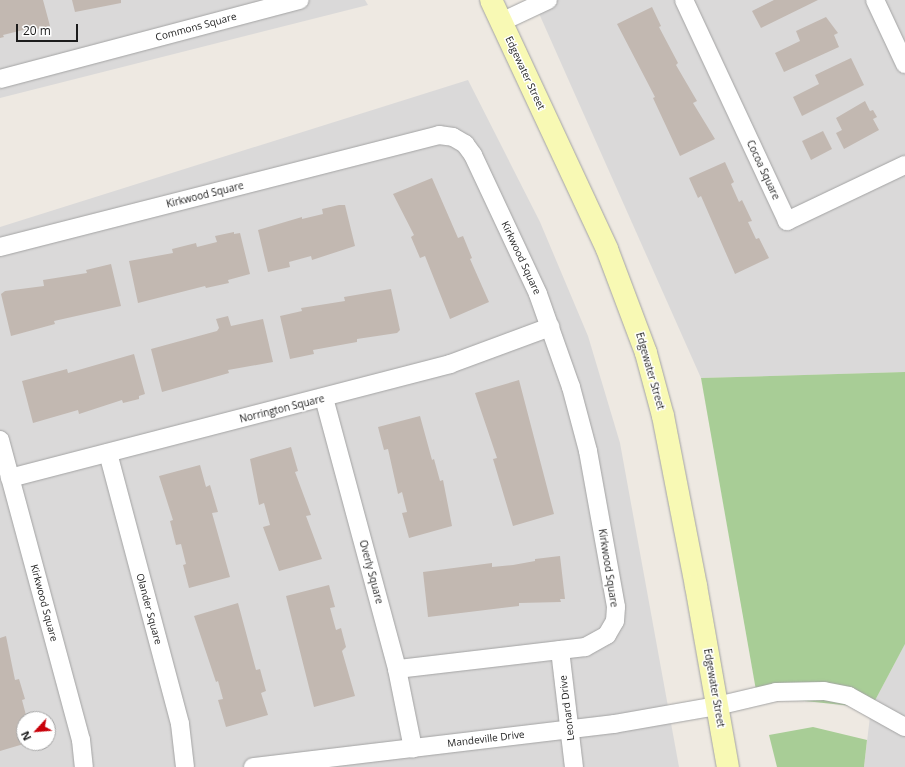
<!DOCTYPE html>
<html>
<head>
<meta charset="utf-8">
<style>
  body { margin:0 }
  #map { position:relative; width:905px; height:767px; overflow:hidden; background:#eee9e2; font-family:"Open Sans",sans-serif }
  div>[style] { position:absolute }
  .residential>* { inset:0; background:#dad9d9 }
  .forest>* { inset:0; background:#a8cd96 }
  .building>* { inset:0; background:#c2b8b1 }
  .roads { filter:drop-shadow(0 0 1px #a3a3a3) drop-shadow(0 0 1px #a3a3a3) }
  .street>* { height:18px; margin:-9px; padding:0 9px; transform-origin:9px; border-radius:9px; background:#fff }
  .secondary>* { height:22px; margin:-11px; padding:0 11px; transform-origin:11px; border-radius:11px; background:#f8f9b4 }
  span { translate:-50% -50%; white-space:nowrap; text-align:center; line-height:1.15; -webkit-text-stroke:3px #fff; paint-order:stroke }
  .street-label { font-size:10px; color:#1c1c1c }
  .north { position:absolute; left:16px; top:711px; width:40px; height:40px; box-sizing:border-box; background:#fff; border:1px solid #a4a4a4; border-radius:50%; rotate:244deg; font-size:11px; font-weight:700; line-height:16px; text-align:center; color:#1c1c1c }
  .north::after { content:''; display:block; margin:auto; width:14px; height:18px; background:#c80009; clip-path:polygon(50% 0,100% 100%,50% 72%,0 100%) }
  .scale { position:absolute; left:16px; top:24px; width:62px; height:18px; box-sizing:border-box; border:2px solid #1c1c1c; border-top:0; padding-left:5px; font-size:12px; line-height:14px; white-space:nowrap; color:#1c1c1c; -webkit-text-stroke:3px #fff; paint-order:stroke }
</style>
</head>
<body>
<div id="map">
  <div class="residential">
    <i style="clip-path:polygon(0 0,365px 0,368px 5px,0 98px)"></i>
    <i style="clip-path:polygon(533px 0,905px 0,905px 372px,701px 378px)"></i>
    <i style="clip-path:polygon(evenodd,468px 80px,540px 222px,588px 336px,620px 443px,679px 767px,0 767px,0 227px,468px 80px,24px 719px,48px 719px,48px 743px,24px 743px,24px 719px)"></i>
    <i style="clip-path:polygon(905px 644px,905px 767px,864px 767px,871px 708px)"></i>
  </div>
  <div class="forest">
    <i style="clip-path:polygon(905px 372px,905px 644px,871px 708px,757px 696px,701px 378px)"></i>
    <i style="clip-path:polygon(813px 727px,867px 740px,864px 767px,777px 767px,769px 735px)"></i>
  </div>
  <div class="building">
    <i style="clip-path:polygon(0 0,43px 0,50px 26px,28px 31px,27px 29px,3px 35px,4px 37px,0 38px)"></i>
    <i style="clip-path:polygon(72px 0,121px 0,121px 3px,75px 12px)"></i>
    <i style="clip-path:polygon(774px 0,818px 0,761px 28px,752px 11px)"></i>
    <i style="clip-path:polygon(652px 7px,661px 26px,659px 27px,678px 63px,676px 65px,697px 101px,693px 103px,715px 139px,680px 156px,653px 98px,655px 97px,617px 24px)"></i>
    <i style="clip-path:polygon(826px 17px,838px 33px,834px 35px,839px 47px,784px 72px,775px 53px,800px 41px,796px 31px)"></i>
    <i style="clip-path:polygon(851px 58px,864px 85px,802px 116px,793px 97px,819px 84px,815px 75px)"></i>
    <i style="clip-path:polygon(865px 101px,870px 111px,873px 110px,877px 117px,873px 119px,879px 130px,844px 149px,836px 133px,842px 130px,836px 118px)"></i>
    <i style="clip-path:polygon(823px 131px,832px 149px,811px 160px,802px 141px)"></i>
    <i style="clip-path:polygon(725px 162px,734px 182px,731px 184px,739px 202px,742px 200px,752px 221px,748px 222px,756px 239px,759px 238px,769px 258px,735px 274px,701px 196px,698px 198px,689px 178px)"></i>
    <i style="clip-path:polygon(432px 178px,458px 238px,463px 236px,472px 258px,470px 259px,489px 302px,450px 319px,425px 256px,420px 258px,411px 237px,414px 235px,393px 194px)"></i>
    <i style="clip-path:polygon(339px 205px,345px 205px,355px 246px,312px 260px,311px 256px,289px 262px,290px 267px,268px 272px,258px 230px,302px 217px,302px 219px,323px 214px,322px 209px)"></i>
    <i style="clip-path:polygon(234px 232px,234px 234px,240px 233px,250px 274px,228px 280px,229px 283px,206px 288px,205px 286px,138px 303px,129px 261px,173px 253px,172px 249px,196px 243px,197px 247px,217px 242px,215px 236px)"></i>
    <i style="clip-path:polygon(111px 264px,121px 306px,54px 321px,55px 324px,11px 336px,1px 294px,5px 291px,44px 286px,43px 280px,87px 273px,86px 270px)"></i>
    <i style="clip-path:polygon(391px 289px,400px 330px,397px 333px,357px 339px,357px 342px,313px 350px,314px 354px,290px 359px,280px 316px,302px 311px,301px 308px,345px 301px,344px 297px)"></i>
    <i style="clip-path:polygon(228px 316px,231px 326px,263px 319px,273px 362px,228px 370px,229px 373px,162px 392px,151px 349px,217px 331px,219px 328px,216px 319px)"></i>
    <i style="clip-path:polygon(134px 354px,145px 394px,139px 396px,139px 399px,123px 403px,122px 400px,79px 414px,78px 410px,33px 423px,22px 381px,67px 369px,68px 373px)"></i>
    <i style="clip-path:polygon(519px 380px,554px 514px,513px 526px,493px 459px,497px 458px,475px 393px)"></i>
    <i style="clip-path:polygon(420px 416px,432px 460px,434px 459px,440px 481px,443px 480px,452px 526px,409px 538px,402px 513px,407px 512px,402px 492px,398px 494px,388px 449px,384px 450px,378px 427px)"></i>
    <i style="clip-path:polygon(291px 447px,298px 471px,295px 472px,311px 515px,306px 516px,322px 559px,279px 571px,263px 527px,270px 525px,264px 503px,259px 505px,250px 459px)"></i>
    <i style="clip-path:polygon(200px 465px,206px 487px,210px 485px,218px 512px,212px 513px,230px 577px,189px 588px,183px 565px,186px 564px,181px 544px,176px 545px,170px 521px,173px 520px,159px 476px)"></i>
    <i style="clip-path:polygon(560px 556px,565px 599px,560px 599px,561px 602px,519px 603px,519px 606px,428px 617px,423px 572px,492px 563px,492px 567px,513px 565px,535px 561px,535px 559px)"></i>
    <i style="clip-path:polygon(329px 585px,335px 607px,330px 608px,336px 630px,341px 628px,346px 647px,342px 651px,355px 696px,314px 707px,286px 596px)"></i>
    <i style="clip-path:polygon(238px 603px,256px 670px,260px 669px,266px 691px,261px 693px,268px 715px,226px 727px,218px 700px,223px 699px,218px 681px,216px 682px,194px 616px)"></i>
    <i style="clip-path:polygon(6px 636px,15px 680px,19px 679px,25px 699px,22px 700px,27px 719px,24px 719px,24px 743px,27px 743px,0 751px,0 638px)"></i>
  </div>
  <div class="roads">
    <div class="street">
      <i style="left:684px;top:0;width:244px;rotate:65deg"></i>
      <i style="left:787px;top:221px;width:131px;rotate:-25.4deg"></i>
      <i style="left:875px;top:0;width:71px;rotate:64.9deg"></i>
      <i style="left:501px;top:22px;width:52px;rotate:-25.1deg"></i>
      <i style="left:0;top:79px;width:310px;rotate:-14.8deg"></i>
      <i style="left:0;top:247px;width:453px;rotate:-14.3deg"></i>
      <i style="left:439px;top:135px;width:14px;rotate:8deg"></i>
      <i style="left:453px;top:137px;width:14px;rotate:30deg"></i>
      <i style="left:465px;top:144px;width:14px;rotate:54deg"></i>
      <i style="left:473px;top:155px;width:153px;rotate:64.9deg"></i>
      <i style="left:538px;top:294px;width:99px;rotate:70.5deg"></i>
      <i style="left:571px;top:387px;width:66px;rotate:75.1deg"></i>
      <i style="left:588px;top:451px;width:158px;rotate:79.8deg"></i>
      <i style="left:616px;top:607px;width:14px;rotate:94deg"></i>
      <i style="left:615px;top:621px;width:16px;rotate:120deg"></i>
      <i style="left:607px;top:635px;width:25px;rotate:151deg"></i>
      <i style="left:585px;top:647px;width:189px;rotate:173.3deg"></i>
      <i style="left:324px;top:398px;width:281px;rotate:74.9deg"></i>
      <i style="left:397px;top:669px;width:81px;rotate:78.6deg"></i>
      <i style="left:0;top:440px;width:311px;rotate:74.9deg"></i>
      <i style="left:81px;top:740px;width:27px;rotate:84deg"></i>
      <i style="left:108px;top:453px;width:280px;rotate:75.1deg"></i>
      <i style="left:180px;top:724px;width:43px;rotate:83.4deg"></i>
      <i style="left:10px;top:478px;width:455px;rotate:-14.5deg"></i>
      <i style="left:450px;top:364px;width:107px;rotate:-20.3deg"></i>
      <i style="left:560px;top:650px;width:118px;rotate:83.2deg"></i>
      <i style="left:253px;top:767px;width:364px;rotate:-6.8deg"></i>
      <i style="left:614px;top:724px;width:105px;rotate:-9.9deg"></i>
      <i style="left:717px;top:706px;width:61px;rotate:-13.3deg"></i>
      <i style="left:776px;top:692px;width:48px;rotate:-1.2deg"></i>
      <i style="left:824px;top:691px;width:25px;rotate:11deg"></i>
      <i style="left:849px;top:696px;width:64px;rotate:29deg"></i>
    </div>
    <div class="secondary">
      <i style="left:491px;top:0;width:275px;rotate:65deg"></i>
      <i style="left:607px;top:249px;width:111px;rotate:69.4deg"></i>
      <i style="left:646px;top:353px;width:65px;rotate:74.9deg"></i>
      <i style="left:663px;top:416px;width:173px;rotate:79deg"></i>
      <i style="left:696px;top:586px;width:184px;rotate:80deg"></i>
    </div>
  </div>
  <div class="street-label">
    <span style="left:196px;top:27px;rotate:-15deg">Commons Square</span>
    <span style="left:525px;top:73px;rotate:65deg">Edgewater Street</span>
    <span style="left:763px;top:170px;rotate:65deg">Cocoa Square</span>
    <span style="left:205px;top:195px;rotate:-14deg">Kirkwood Square</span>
    <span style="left:521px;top:258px;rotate:65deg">Kirkwood Square</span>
    <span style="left:650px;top:371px;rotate:74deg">Edgewater Street</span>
    <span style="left:282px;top:409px;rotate:-14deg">Norrington Square</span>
    <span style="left:608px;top:568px;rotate:81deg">Kirkwood Square</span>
    <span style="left:371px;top:572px;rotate:75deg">Overly Square</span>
    <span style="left:44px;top:603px;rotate:75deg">Kirkwood Square</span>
    <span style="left:149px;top:609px;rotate:75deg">Olander Square</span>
    <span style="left:714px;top:688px;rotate:80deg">Edgewater Street</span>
    <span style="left:567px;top:708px;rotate:-97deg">Leonard Drive</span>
    <span style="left:486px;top:739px;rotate:-7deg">Mandeville Drive</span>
  </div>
  <div class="north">N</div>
  <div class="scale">20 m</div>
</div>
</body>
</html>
